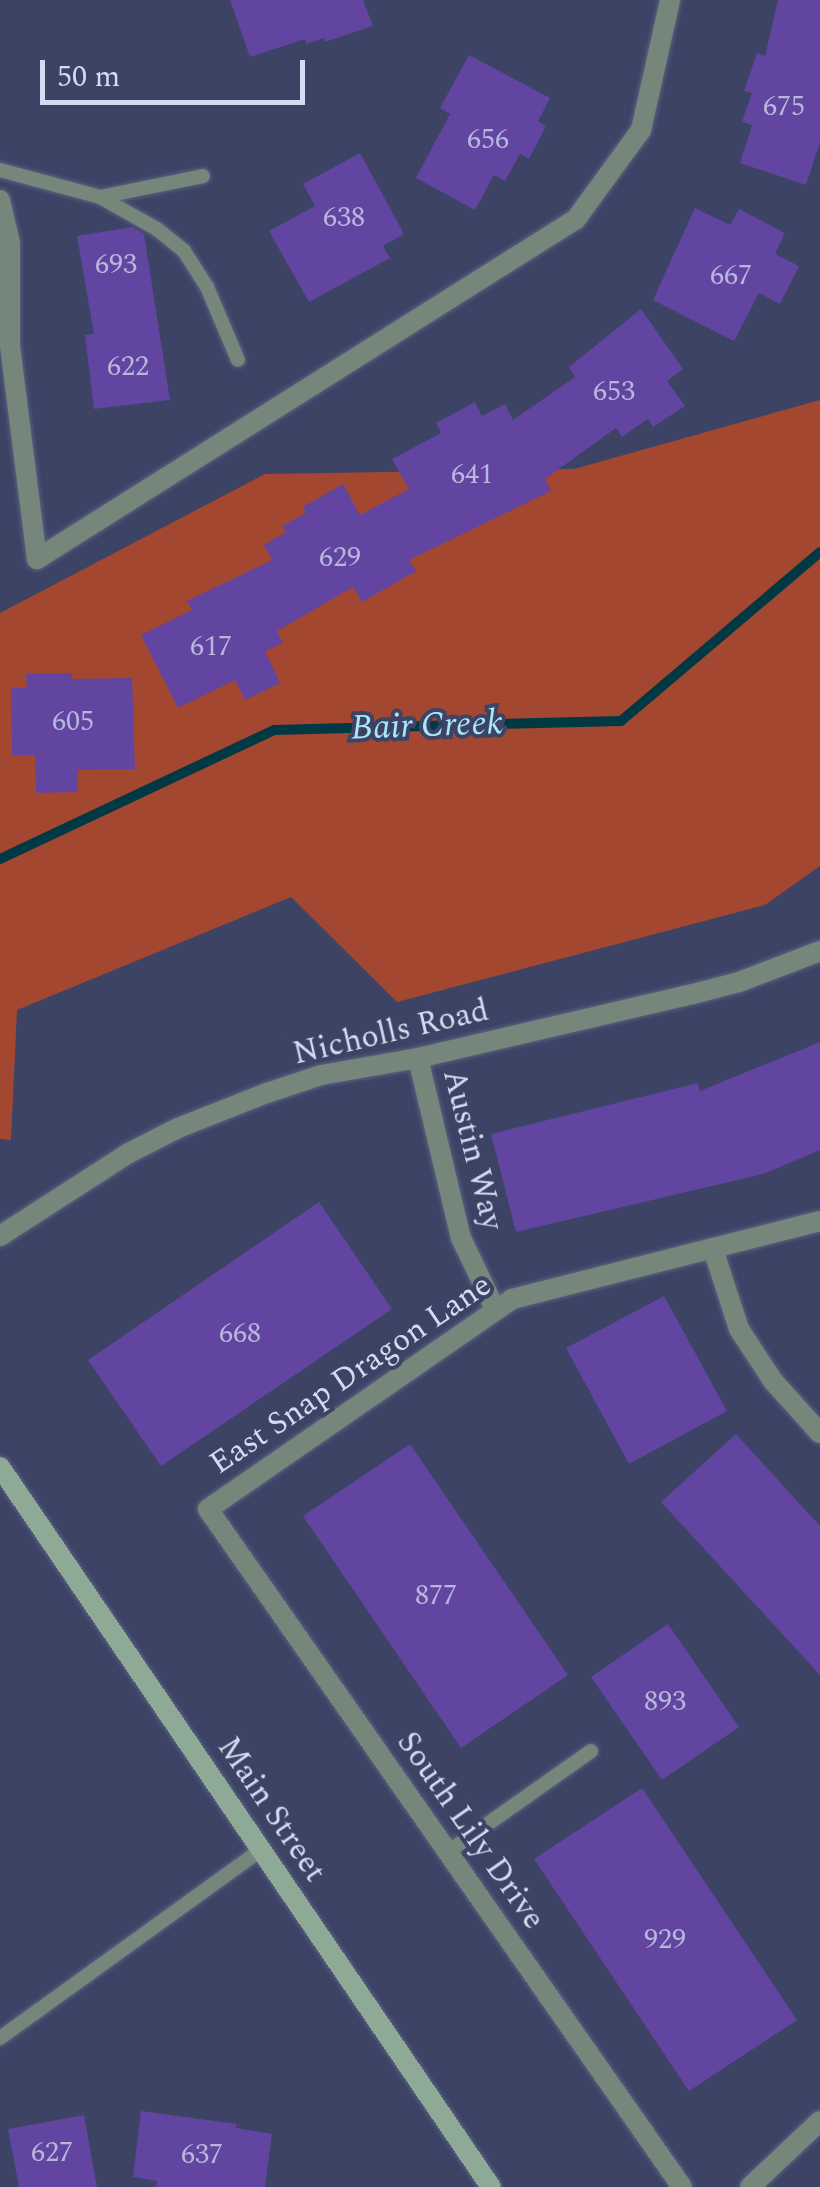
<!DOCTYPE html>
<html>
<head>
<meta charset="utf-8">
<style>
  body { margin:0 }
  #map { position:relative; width:820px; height:2187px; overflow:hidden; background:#3c4365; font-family:Spectral,serif }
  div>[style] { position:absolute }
  .green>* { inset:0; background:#a34731 }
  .stream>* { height:10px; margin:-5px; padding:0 5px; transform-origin:5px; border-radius:5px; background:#003843 }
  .building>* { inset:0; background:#6245a0 }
  .roads { filter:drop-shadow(0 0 2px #5b6181) drop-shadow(0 0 2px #5b6181) }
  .service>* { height:14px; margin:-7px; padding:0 7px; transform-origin:7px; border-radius:7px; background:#75867a }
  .minor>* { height:20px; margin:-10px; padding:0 10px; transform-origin:10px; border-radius:10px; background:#75867a }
  .tertiary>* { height:20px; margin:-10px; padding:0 10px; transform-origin:10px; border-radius:10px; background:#75867a }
  .secondary>* { height:20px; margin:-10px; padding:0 10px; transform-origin:10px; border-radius:10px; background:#8ea996 }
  span { translate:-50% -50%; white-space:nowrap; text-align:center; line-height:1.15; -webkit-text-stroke:8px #3c4365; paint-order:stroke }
  .number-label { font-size:28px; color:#b8b6dc }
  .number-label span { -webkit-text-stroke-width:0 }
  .street-label { font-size:32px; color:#d5dbf0 }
  .water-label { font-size:35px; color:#a8e9f9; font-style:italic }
  .scale { position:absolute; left:40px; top:60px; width:265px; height:45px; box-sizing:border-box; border:5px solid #d5dbf0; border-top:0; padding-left:12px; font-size:30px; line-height:35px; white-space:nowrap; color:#d5dbf0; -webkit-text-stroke:8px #3c4365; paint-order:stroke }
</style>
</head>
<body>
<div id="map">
  <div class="green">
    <i style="clip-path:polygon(820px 400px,820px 866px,765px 905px,397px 1002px,291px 897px,17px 1010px,11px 1140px,0 1139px,0 613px,265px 474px,574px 469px)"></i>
  </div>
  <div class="stream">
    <i style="left:0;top:859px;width:303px;rotate:-25.2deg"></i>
    <i style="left:274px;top:730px;width:347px;rotate:-1.5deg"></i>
    <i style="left:621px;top:721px;width:261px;rotate:-40.3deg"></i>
  </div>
  <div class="building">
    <i style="clip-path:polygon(230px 0,363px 0,373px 26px,325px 42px,324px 38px,306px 44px,305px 39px,250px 57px)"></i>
    <i style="clip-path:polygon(778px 0,820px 0,820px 142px,806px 185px,740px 163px,752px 125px,742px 122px,752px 93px,744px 91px,757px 53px,765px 56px)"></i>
    <i style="clip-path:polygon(469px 55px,550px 98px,538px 121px,546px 126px,529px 159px,520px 154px,505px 181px,494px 175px,475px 210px,416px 178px,450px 114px,440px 108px)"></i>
    <i style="clip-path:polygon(360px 153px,404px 234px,383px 246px,390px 258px,309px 302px,269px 231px,315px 206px,303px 184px)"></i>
    <i style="clip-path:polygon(695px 208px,730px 225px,739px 209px,785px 233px,775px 254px,799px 266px,780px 304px,759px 293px,734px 341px,653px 300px)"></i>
    <i style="clip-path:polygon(132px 227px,144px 234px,170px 400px,94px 409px,85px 335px,94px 334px,77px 236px)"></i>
    <i style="clip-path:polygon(641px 309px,683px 369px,667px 381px,685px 406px,653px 427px,648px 419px,622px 437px,616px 428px,545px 479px,551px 491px,409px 560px,416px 571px,362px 602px,353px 587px,277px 631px,283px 643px,265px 651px,280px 683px,245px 700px,235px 680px,178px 708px,141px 635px,192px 610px,187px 601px,272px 560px,264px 545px,286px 532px,282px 526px,306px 513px,303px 507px,343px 484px,360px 515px,409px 489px,392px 459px,441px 433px,436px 423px,475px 402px,482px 416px,505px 404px,513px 420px,575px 377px,569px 367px)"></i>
    <i style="clip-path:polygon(72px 673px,72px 679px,132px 678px,135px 769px,78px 770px,78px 792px,36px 793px,35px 755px,12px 755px,11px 688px,27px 688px,26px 674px)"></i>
    <i style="clip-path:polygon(820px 1042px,820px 1150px,763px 1174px,516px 1232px,491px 1134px,698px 1083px,700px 1091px)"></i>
    <i style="clip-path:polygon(319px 1202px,392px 1309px,161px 1466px,88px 1360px)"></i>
    <i style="clip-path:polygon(664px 1296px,727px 1411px,629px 1464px,566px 1348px)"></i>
    <i style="clip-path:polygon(736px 1434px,820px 1526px,820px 1675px,661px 1502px)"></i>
    <i style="clip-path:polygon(410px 1444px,568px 1675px,461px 1748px,303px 1516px)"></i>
    <i style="clip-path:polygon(668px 1624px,739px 1727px,662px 1780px,591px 1677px)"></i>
    <i style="clip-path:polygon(642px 1788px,797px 2020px,689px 2091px,534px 1859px)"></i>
    <i style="clip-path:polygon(141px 2111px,237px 2124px,236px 2128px,272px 2134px,265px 2187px,156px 2187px,157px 2181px,133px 2177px)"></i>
    <i style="clip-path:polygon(84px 2115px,97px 2187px,19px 2187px,8px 2129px)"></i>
  </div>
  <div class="roads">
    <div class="service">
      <i style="left:0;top:170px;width:104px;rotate:15.1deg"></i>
      <i style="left:100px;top:197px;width:105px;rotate:-11.5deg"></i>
      <i style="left:100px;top:197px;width:65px;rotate:29.3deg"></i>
      <i style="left:157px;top:229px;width:35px;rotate:39deg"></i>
      <i style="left:184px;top:251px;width:43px;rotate:57.4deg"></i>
      <i style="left:207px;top:287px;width:79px;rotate:67deg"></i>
      <i style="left:448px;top:1852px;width:175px;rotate:-35.2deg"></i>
      <i style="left:0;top:2038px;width:323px;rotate:-35.8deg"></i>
    </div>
    <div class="minor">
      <i style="left:0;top:200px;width:44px;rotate:76.9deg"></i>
      <i style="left:10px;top:243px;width:103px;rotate:90deg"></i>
      <i style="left:10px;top:346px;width:215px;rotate:82.8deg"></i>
      <i style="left:37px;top:559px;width:637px;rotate:-32.24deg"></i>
      <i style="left:576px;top:219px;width:110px;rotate:-53.9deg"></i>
      <i style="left:641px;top:130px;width:133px;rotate:-77.4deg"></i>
      <i style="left:418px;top:1058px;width:185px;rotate:76.6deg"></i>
      <i style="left:461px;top:1238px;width:79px;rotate:64.4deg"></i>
      <i style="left:713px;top:1249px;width:84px;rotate:72deg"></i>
      <i style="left:739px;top:1329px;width:62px;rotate:56.8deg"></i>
      <i style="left:773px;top:1381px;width:70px;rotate:47.9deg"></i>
      <i style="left:682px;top:2187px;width:827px;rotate:-124.96deg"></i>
      <i style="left:208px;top:1509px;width:369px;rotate:-34.6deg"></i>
      <i style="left:512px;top:1299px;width:318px;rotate:-14.2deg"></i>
      <i style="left:750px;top:2187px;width:96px;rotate:-43.3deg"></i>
    </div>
    <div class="tertiary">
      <i style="left:0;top:1236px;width:153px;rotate:-32.8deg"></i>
      <i style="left:129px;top:1153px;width:55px;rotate:-27deg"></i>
      <i style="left:178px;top:1128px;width:96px;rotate:-21.5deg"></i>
      <i style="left:267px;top:1093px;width:57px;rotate:-18.4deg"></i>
      <i style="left:321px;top:1075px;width:98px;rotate:-9.9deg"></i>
      <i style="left:418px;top:1058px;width:282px;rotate:-13.1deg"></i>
      <i style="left:693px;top:994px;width:48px;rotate:-14.6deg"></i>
      <i style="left:739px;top:982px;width:87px;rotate:-20.9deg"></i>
    </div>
    <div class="secondary">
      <i style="left:0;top:1467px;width:871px;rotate:55.71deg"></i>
    </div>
  </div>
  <div class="number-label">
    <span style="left:784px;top:107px">675</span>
    <span style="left:488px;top:140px">656</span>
    <span style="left:344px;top:218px">638</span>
    <span style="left:116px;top:265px">693</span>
    <span style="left:731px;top:276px">667</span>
    <span style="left:128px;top:367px">622</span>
    <span style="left:614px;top:392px">653</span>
    <span style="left:472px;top:475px">641</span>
    <span style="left:340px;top:558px">629</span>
    <span style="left:211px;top:647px">617</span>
    <span style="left:73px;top:722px">605</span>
    <span style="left:240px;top:1334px">668</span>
    <span style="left:436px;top:1596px">877</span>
    <span style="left:665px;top:1702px">893</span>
    <span style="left:665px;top:1940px">929</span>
    <span style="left:52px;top:2153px">627</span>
    <span style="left:202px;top:2155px">637</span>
  </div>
  <div class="street-label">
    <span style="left:391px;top:1033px;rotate:-13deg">Nicholls Road</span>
    <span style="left:472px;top:1150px;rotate:76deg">Austin Way</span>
    <span style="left:351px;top:1375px;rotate:-34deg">East Snap Dragon Lane</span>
    <span style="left:271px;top:1810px;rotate:56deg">Main Street</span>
    <span style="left:470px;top:1831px;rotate:55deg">South Lily Drive</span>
  </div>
  <div class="water-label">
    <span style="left:427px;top:726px;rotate:-2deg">Bair Creek</span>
  </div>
  <div class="scale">50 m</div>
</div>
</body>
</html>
